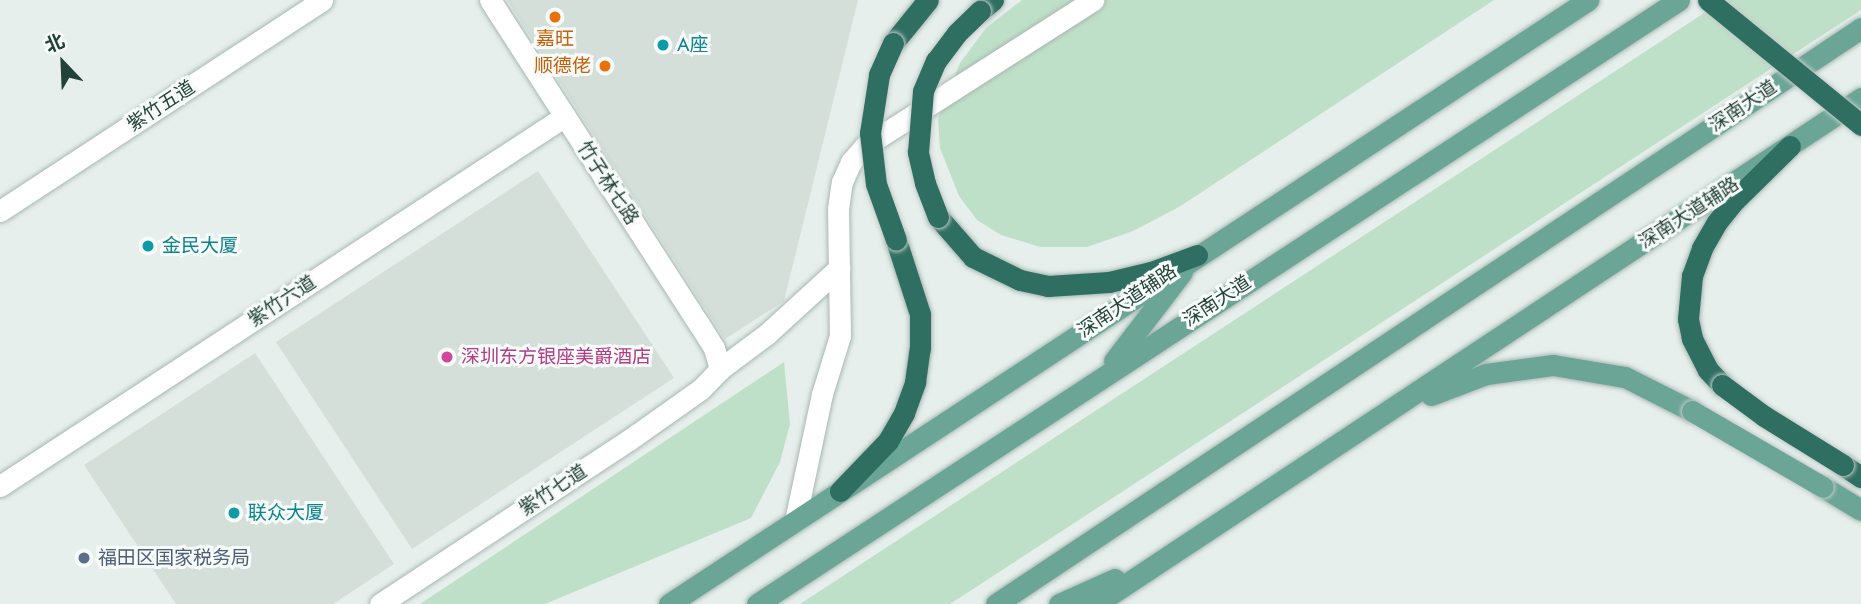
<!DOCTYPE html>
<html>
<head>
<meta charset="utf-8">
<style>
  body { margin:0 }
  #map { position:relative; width:1861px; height:604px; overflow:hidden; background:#e6efeb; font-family:Jost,"Noto Sans SC",sans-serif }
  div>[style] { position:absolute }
  .built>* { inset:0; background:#d4dfda }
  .green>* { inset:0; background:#bfe0c8 }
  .roads { filter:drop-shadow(0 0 2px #a8b8b2) drop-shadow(0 0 2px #a8b8b2) }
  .minor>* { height:21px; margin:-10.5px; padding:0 10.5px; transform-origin:10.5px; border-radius:10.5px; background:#fff }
  .major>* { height:21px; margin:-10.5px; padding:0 10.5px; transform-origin:10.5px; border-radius:10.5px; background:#6aa596 }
  .highway>* { height:21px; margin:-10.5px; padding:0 10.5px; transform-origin:10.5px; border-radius:10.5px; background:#2f6f62 }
  .bridges { filter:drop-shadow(0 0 2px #c2cac8) drop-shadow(0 0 2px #c2cac8) }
  .major-bridge>* { height:21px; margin:-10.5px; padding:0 10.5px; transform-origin:10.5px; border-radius:10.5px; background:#6aa596 }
  .highway-bridge>* { height:21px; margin:-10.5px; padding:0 10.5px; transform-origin:10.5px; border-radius:10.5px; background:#2f6f62 }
  .dots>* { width:19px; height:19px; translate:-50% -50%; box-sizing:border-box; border:4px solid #f7fbf9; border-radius:50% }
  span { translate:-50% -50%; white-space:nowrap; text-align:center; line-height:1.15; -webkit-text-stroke:6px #f7fbf9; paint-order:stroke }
  .food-label { font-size:19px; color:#c56008 }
  .right { translate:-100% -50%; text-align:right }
  .culture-label { font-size:19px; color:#0d838f }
  .left { translate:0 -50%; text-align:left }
  .street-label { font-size:19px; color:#24423a }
  .hotel-label { font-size:19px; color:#b23c85 }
  .service-label { font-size:19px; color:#4e5e75 }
  .north { position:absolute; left:28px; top:28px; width:70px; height:70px; -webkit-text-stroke:5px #f7fbf9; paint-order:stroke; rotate:337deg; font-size:19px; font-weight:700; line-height:28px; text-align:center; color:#24423a }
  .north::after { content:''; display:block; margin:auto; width:24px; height:32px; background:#24423a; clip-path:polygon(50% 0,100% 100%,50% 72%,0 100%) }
</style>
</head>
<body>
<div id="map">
  <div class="built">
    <i style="clip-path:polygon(507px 0,858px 0,784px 301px,725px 339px)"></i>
    <i style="clip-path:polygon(538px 171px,674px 378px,412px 549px,276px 342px)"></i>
    <i style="clip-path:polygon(255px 353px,394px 564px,333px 604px,176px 604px,84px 465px)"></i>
  </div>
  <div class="green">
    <i style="clip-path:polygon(1022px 0,1494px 0,1179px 207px,1133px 231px,1087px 247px,1040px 247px,1001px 235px,977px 220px,959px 196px,940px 148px,938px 119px,960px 63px,986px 28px)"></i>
    <i style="clip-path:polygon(1724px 0,1861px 0,1861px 10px,950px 604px,800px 604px)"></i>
    <i style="clip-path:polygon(784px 362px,790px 424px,780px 462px,751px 518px,545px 604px,420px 604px)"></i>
  </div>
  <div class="roads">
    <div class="minor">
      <i style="left:490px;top:0;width:386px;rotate:57.2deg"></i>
      <i style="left:699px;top:324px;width:28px;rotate:58deg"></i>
      <i style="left:714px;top:348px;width:22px;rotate:74deg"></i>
      <i style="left:0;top:211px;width:385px;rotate:-33.2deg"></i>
      <i style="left:0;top:486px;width:675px;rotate:-33.22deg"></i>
      <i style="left:795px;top:521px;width:130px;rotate:-78deg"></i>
      <i style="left:822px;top:394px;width:61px;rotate:-72.8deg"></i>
      <i style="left:840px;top:336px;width:127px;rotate:-90.9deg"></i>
      <i style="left:838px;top:209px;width:27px;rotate:-82deg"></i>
      <i style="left:842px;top:182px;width:22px;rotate:-66deg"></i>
      <i style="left:851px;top:162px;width:21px;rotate:-49deg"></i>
      <i style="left:865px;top:146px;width:271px;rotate:-32.6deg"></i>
      <i style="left:380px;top:604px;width:298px;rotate:-33.4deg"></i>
      <i style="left:629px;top:440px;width:88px;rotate:-35.3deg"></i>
      <i style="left:701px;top:389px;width:28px;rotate:-46deg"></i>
      <i style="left:720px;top:369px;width:59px;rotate:-36.7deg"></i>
      <i style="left:767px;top:334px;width:98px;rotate:-42.5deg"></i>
    </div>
    <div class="major">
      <i style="left:1114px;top:361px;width:112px;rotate:-52.6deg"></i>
      <i style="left:1431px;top:395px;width:59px;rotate:-20.9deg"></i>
      <i style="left:1486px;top:374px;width:68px;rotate:-7.7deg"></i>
      <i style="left:1553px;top:365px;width:73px;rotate:9.5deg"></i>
      <i style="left:1625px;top:377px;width:75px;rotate:26.9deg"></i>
      <i style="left:1823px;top:487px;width:44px;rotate:31.2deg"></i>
      <i style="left:669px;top:604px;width:1100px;rotate:-33.31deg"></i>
      <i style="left:757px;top:604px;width:1102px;rotate:-33.23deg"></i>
      <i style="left:996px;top:604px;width:1039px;rotate:-33.66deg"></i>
      <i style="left:1059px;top:604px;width:61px;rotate:-24.1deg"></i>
      <i style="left:1096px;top:604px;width:917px;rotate:-33.48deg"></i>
    </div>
    <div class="highway">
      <i style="left:980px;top:11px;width:17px;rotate:-40deg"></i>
      <i style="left:893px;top:43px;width:55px;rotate:-50.9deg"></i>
      <i style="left:938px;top:217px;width:53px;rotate:48.8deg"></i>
      <i style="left:973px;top:257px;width:52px;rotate:26.1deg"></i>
      <i style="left:1020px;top:280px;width:29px;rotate:12deg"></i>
      <i style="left:1048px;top:286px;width:61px;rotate:-3.8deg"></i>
      <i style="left:1109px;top:282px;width:43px;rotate:-13.4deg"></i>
      <i style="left:1151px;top:272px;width:49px;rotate:-20.3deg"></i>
      <i style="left:1722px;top:385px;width:21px;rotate:-133deg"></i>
      <i style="left:1708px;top:370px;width:36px;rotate:-117deg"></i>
      <i style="left:1692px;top:338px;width:19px;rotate:-102deg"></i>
      <i style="left:1688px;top:319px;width:43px;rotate:-84.7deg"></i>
      <i style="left:1692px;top:276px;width:30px;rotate:-70deg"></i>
      <i style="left:1702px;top:248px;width:30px;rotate:-60deg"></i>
      <i style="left:1717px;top:222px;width:28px;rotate:-51deg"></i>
      <i style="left:1735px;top:200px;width:77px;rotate:-44.5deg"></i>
      <i style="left:1843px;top:465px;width:22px;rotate:34deg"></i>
      <i style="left:840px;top:491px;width:69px;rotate:-46.2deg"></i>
      <i style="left:888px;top:441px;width:32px;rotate:-60deg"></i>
      <i style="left:904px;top:413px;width:33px;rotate:-70deg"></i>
      <i style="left:915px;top:382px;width:34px;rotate:-82deg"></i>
      <i style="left:920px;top:348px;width:34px;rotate:-90deg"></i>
      <i style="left:920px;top:314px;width:78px;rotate:-108deg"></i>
    </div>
  </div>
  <div class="bridges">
    <div class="major-bridge">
      <i style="left:1692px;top:411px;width:151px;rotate:30.1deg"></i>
    </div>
    <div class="highway-bridge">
      <i style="left:1708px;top:0;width:198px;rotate:39.2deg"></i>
      <i style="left:893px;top:43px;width:35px;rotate:114deg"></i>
      <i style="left:879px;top:75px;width:59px;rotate:98.8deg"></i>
      <i style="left:870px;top:133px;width:51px;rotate:83.3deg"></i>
      <i style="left:876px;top:184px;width:59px;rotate:70.3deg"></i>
      <i style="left:938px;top:217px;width:36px;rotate:-111deg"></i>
      <i style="left:925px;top:183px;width:32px;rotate:-103deg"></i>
      <i style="left:918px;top:152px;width:61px;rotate:-85.3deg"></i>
      <i style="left:923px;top:91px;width:33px;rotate:-67deg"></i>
      <i style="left:936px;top:61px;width:35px;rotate:-53deg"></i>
      <i style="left:957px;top:33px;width:32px;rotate:-44deg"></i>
      <i style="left:1722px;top:385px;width:52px;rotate:36.4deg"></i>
      <i style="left:1764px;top:416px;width:93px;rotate:31.8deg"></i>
    </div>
  </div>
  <div class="dots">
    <i style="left:555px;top:17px;background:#e8710a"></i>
    <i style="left:663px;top:45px;background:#0f9aa8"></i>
    <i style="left:605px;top:66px;background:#e8710a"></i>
    <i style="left:148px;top:246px;background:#0f9aa8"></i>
    <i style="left:447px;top:357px;background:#d1479c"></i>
    <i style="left:234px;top:513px;background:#0f9aa8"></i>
    <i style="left:84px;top:558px;background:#5c6f8a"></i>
  </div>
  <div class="food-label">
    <span style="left:555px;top:39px">嘉旺</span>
    <span class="right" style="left:591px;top:66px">顺德佬</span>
  </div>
  <div class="culture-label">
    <span class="left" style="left:677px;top:45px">A座</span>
    <span class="left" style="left:162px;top:246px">金民大厦</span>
    <span class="left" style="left:248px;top:513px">联众大厦</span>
  </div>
  <div class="street-label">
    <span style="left:161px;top:106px;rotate:-33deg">紫竹五道</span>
    <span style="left:1743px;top:106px;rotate:-34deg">深南大道</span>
    <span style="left:608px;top:183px;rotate:57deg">竹子林七路</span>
    <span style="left:1689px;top:213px;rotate:-33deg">深南大道辅路</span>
    <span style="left:282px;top:301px;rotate:-33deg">紫竹六道</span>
    <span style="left:1127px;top:301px;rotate:-34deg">深南大道辅路</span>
    <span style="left:1217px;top:301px;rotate:-33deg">深南大道</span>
    <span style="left:553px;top:490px;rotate:-33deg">紫竹七道</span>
  </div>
  <div class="hotel-label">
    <span class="left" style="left:461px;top:357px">深圳东方银座美爵酒店</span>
  </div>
  <div class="service-label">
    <span class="left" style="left:98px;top:558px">福田区国家税务局</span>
  </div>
  <div class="north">北</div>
</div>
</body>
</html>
